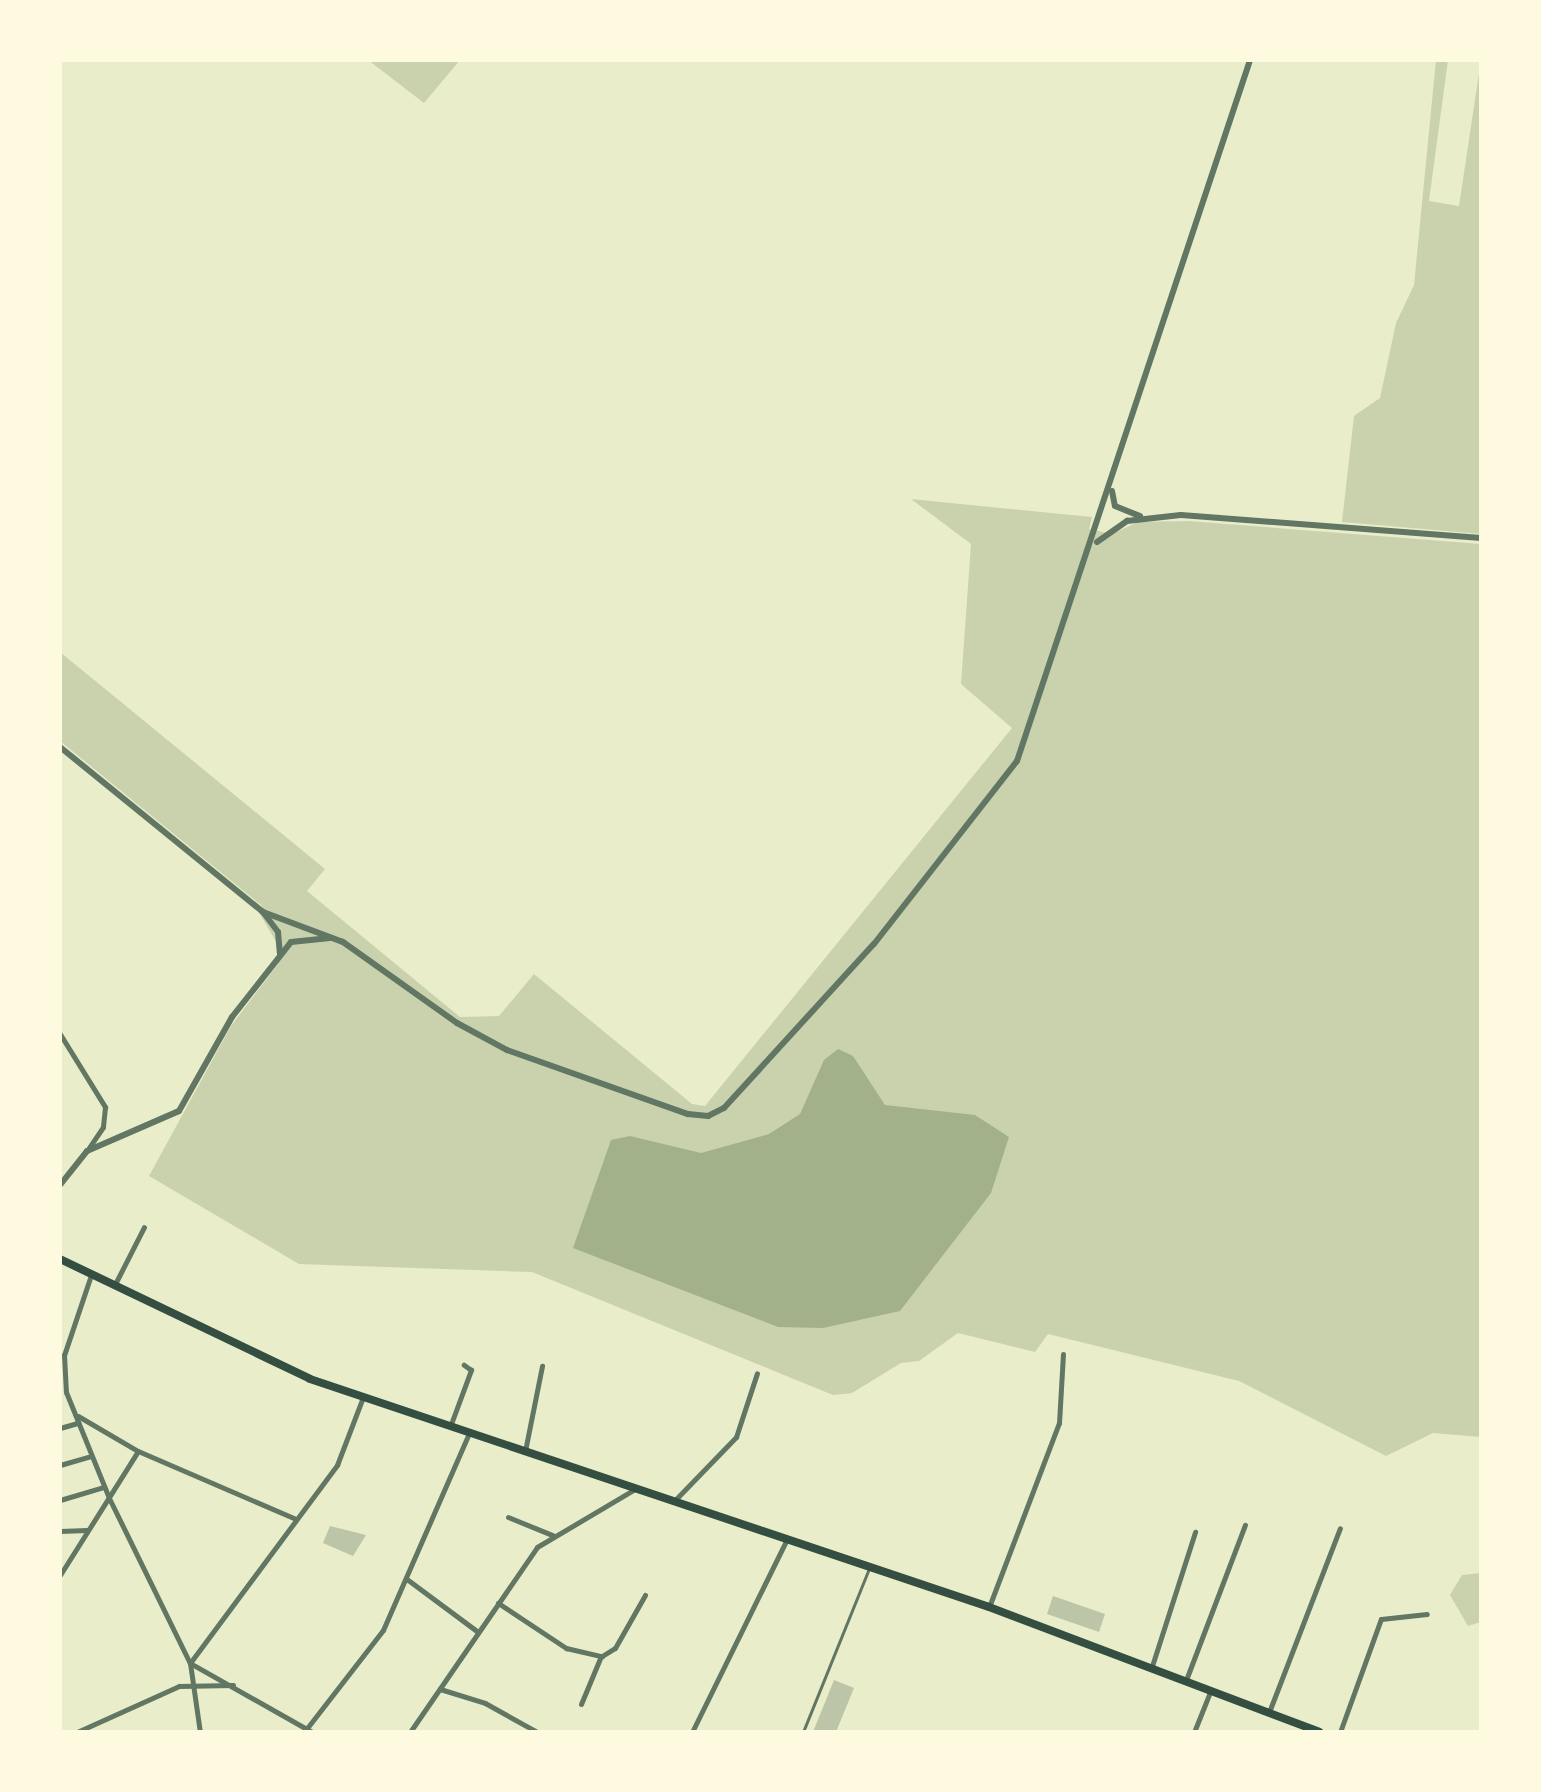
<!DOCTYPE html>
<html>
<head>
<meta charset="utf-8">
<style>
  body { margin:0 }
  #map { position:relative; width:1541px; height:1792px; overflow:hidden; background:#e9edc9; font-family:Helvetica,sans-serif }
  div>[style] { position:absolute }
  .green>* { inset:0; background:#cad2ad }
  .water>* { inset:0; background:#a3b18a }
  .building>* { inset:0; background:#bcc5a7 }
  .service>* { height:2.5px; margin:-1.25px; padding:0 1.25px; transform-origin:1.25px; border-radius:1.25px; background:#617663 }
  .minor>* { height:5px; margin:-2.5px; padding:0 2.5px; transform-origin:2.5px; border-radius:2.5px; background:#617663 }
  .tertiary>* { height:6px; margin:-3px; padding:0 3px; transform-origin:3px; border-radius:3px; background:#617663 }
  .secondary>* { height:8px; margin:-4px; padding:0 4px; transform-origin:4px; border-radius:4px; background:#344e41 }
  span { translate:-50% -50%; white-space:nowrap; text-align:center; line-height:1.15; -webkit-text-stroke:8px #fefae0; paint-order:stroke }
  .frame { position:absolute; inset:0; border:62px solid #fefae0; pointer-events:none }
</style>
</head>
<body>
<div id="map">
  <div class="green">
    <i style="clip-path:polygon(368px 60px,460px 60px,424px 103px)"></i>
    <i style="clip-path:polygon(1436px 60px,1448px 60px,1429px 201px,1459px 206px,1481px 60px,1481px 534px,1342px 522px,1354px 416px,1380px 398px,1396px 323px,1414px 285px)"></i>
    <i style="clip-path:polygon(911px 499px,1092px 517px,1089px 529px,1112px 534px,1138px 522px,1188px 521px,1481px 544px,1481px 1437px,1433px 1433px,1386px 1456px,1239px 1381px,1048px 1334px,1035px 1352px,958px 1333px,919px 1361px,901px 1363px,852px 1393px,833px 1395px,532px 1272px,299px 1264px,149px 1176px,231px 1026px,278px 964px,278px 945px,258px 911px,262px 906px,60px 741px,60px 652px,325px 869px,307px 891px,460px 1017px,499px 1016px,534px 974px,692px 1104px,705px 1106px,1012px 728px,961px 684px,971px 544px)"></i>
    <i style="clip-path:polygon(1481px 1573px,1481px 1622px,1468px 1626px,1450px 1595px,1462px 1575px)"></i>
  </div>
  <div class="water">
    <i style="clip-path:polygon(838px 1049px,853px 1056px,885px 1105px,975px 1115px,1009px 1137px,991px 1193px,900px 1311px,823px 1328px,778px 1327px,573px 1248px,611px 1140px,630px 1136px,701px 1153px,769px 1134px,800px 1114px,824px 1060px)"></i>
  </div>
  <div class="building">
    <i style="clip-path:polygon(330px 1526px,366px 1535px,353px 1556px,323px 1543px)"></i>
    <i style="clip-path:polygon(1053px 1596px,1105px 1614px,1099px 1632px,1047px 1614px)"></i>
    <i style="clip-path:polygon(834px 1680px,854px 1688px,836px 1732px,813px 1732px)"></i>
  </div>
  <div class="service">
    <i style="left:803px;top:1732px;width:174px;rotate:-68deg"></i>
  </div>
  <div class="minor">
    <i style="left:60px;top:1034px;width:86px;rotate:58.3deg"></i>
    <i style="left:105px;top:1107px;width:20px;rotate:96deg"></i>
    <i style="left:103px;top:1127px;width:25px;rotate:124deg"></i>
    <i style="left:91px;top:1275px;width:84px;rotate:108.6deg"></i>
    <i style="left:64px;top:1355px;width:37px;rotate:87deg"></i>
    <i style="left:66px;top:1392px;width:114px;rotate:67.9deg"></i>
    <i style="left:109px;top:1498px;width:184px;rotate:63.9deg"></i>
    <i style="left:190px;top:1663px;width:70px;rotate:81.8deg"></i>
    <i style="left:114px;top:1286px;width:66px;rotate:-63deg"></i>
    <i style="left:78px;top:1416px;width:69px;rotate:30.3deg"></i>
    <i style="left:138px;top:1451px;width:172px;rotate:23.3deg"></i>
    <i style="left:451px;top:1424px;width:58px;rotate:-69.7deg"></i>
    <i style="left:471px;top:1370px;width:9px;rotate:-144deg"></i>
    <i style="left:60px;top:1428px;width:19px;rotate:-16deg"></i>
    <i style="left:525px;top:1451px;width:87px;rotate:-78.7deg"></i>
    <i style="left:60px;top:1465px;width:32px;rotate:-16deg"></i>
    <i style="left:60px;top:1500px;width:46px;rotate:-16.5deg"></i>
    <i style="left:675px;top:1500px;width:88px;rotate:-45.9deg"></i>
    <i style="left:736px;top:1437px;width:67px;rotate:-71.8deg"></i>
    <i style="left:508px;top:1517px;width:48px;rotate:22.2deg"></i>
    <i style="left:60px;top:1531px;width:27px;rotate:-2deg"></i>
    <i style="left:60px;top:1575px;width:146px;rotate:-57.8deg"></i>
    <i style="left:408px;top:1580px;width:87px;rotate:36.6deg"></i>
    <i style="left:498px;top:1603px;width:82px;rotate:33.5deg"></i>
    <i style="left:566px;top:1648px;width:37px;rotate:13deg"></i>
    <i style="left:602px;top:1656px;width:15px;rotate:-32deg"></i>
    <i style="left:615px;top:1648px;width:61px;rotate:-60.5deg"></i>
    <i style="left:989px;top:1607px;width:197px;rotate:-69.2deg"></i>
    <i style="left:1059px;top:1423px;width:69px;rotate:-86.7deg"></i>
    <i style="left:1152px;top:1666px;width:141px;rotate:-72.2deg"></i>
    <i style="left:1186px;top:1680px;width:166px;rotate:-69.2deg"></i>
    <i style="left:440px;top:1689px;width:47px;rotate:17.3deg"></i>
    <i style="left:485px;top:1703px;width:60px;rotate:29.1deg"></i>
    <i style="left:581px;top:1704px;width:52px;rotate:-67.4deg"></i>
    <i style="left:1269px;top:1712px;width:197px;rotate:-68.9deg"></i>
    <i style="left:77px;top:1732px;width:112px;rotate:-24.3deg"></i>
    <i style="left:179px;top:1686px;width:54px;rotate:-1.1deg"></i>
    <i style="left:304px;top:1732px;width:129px;rotate:-52.2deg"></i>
    <i style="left:383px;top:1630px;width:215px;rotate:-66.4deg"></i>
    <i style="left:312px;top:1732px;width:140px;rotate:-150.5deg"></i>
    <i style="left:190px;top:1663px;width:247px;rotate:-53.4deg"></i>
    <i style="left:337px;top:1465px;width:73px;rotate:-69.1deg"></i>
    <i style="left:410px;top:1732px;width:224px;rotate:-55.5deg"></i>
    <i style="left:537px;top:1547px;width:114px;rotate:-30.6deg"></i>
    <i style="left:692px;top:1732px;width:215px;rotate:-63.8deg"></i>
    <i style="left:1194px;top:1732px;width:43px;rotate:-68.2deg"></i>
    <i style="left:1340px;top:1732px;width:120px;rotate:-70.1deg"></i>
    <i style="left:1381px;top:1619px;width:46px;rotate:-6.2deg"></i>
  </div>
  <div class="tertiary">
    <i style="left:1112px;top:491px;width:15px;rotate:79deg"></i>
    <i style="left:1115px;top:506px;width:27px;rotate:22deg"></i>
    <i style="left:1097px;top:542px;width:37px;rotate:-35deg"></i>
    <i style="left:1127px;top:521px;width:54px;rotate:-6.3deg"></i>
    <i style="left:1181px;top:515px;width:301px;rotate:4.4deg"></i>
    <i style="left:60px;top:747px;width:262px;rotate:39.1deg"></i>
    <i style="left:263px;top:912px;width:25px;rotate:53deg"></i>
    <i style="left:278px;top:932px;width:21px;rotate:85deg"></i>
    <i style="left:263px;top:912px;width:85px;rotate:20.6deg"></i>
    <i style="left:343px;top:942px;width:140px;rotate:35.4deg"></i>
    <i style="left:457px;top:1023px;width:57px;rotate:28.4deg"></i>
    <i style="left:507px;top:1050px;width:192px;rotate:19.5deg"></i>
    <i style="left:688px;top:1114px;width:20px;rotate:6deg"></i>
    <i style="left:708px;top:1116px;width:18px;rotate:-27deg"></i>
    <i style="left:724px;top:1108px;width:222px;rotate:-47.6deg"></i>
    <i style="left:874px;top:944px;width:232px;rotate:-52deg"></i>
    <i style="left:1017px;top:761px;width:739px;rotate:-71.61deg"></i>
    <i style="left:60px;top:1185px;width:43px;rotate:-51.5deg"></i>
    <i style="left:87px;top:1151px;width:100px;rotate:-23.5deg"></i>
    <i style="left:179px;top:1111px;width:108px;rotate:-60.6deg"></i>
    <i style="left:232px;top:1017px;width:95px;rotate:-51.8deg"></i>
    <i style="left:291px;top:942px;width:39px;rotate:-6deg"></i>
  </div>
  <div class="secondary">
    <i style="left:60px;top:1259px;width:277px;rotate:25.6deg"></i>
    <i style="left:310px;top:1379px;width:716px;rotate:18.56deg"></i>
    <i style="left:989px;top:1607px;width:353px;rotate:20.7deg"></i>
  </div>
  <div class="frame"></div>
</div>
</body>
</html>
